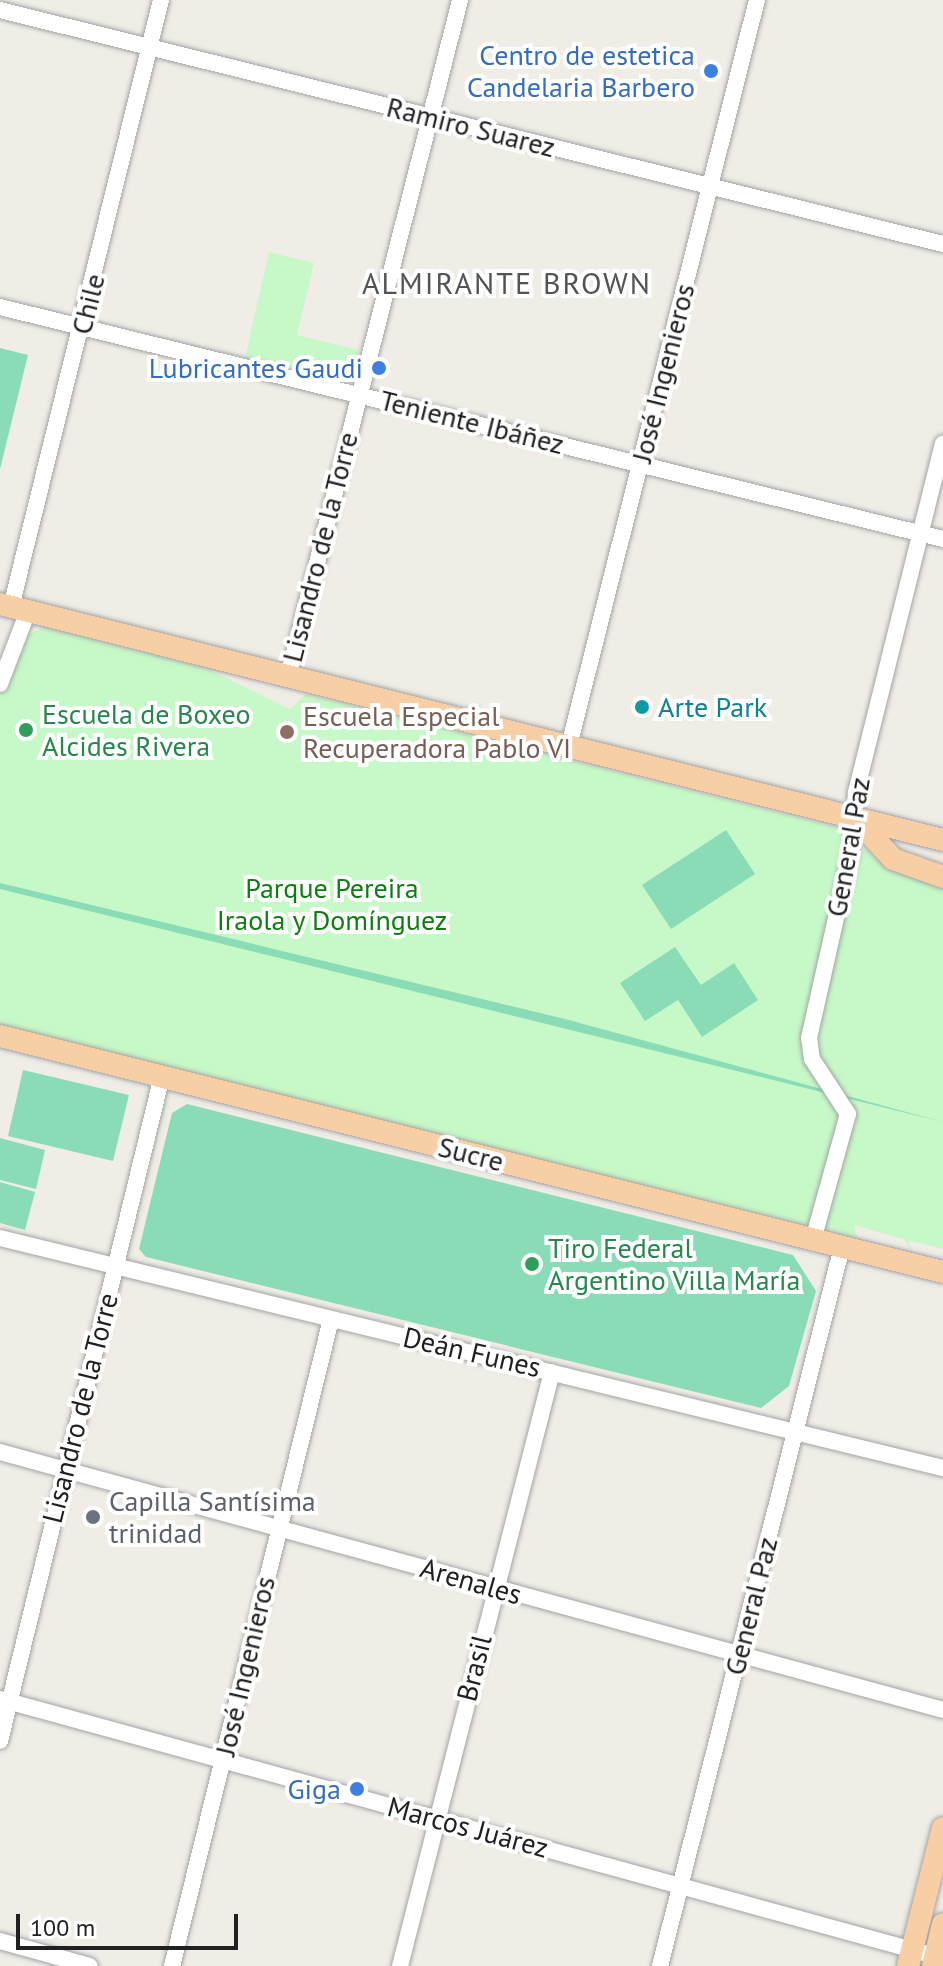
<!DOCTYPE html>
<html>
<head>
<meta charset="utf-8">
<style>
  body { margin:0 }
  #map { position:relative; width:943px; height:1966px; overflow:hidden; background:#f0ede7; font-family:"PT Sans",sans-serif }
  div>[style] { position:absolute }
  .park>* { inset:0; background:#c7f8c7 }
  .pitch>* { inset:0; background:#89dcb5 }
  .roads { filter:drop-shadow(0 0 2px #a4a4a4) drop-shadow(0 0 2px #a4a4a4) }
  .minor>* { height:16px; margin:-8px; padding:0 8px; transform-origin:8px; border-radius:8px; background:#fff }
  .major>* { height:22px; margin:-11px; padding:0 11px; transform-origin:11px; border-radius:11px; background:#f8cea5 }
  .dots>* { width:22px; height:22px; translate:-50% -50%; box-sizing:border-box; border:4px solid #fff; border-radius:50% }
  span { translate:-50% -50%; white-space:nowrap; text-align:center; line-height:1.15; -webkit-text-stroke:8px #fff; paint-order:stroke }
  .shop-label { font-size:28px; color:#366cbe }
  .right { translate:-100% -50%; text-align:right }
  .street-label { font-size:28px; color:#202020 }
  .culture-label { font-size:28px; color:#0d838f }
  .left { translate:0 -50%; text-align:left }
  .leisure-label { font-size:28px; color:#27864d }
  .education-label { font-size:28px; color:#785e54 }
  .park-label { font-size:28px; color:#107d11 }
  .worship-label { font-size:28px; color:#5b616d }
  .neighbourhood-label { font-size:30px; color:#535353; letter-spacing:2px }
  .scale { position:absolute; left:16px; top:1914px; width:222px; height:36px; box-sizing:border-box; border:4px solid #202020; border-top:0; padding-left:10px; font-size:24px; line-height:28px; white-space:nowrap; color:#202020; -webkit-text-stroke:6px #fff; paint-order:stroke }
</style>
</head>
<body>
<div id="map">
  <div class="park">
    <i style="clip-path:polygon(269px 252px,314px 263px,297px 335px,359px 350px,353px 379px,245px 358px)"></i>
    <i style="clip-path:polygon(45px 627px,206px 668px,290px 709px,306px 694px,837px 827px,846px 840px,801px 1041px,804px 1057px,842px 1109px,809px 1226px,0 1027px,0 693px,26px 635px)"></i>
    <i style="clip-path:polygon(866px 849px,884px 866px,943px 885px,943px 1249px,908px 1240px,912px 1251px,904px 1239px,854px 1225px,857px 1238px,822px 1229px,853px 1111px,814px 1049px,857px 853px)"></i>
  </div>
  <div class="pitch">
    <i style="clip-path:polygon(0 348px,28px 355px,0 469px)"></i>
    <i style="clip-path:polygon(726px 830px,755px 874px,671px 929px,642px 885px)"></i>
    <i style="clip-path:polygon(0 883px,565px 1019px,943px 1122px,0 889px)"></i>
    <i style="clip-path:polygon(675px 947px,701px 985px,734px 963px,758px 1000px,702px 1037px,678px 1000px,645px 1021px,620px 983px)"></i>
    <i style="clip-path:polygon(23px 1070px,129px 1095px,113px 1161px,8px 1136px)"></i>
    <i style="clip-path:polygon(187px 1104px,793px 1255px,816px 1291px,789px 1386px,761px 1408px,146px 1257px,139px 1249px,172px 1113px)"></i>
    <i style="clip-path:polygon(0 1138px,45px 1150px,36px 1189px,0 1180px)"></i>
    <i style="clip-path:polygon(0 1182px,35px 1192px,25px 1230px,0 1223px)"></i>
  </div>
  <div class="roads">
    <div class="minor">
      <i style="left:0;top:10px;width:972px;rotate:13.94deg"></i>
      <i style="left:0;top:307px;width:971px;rotate:13.82deg"></i>
      <i style="left:11px;top:607px;width:625px;rotate:-76.12deg"></i>
      <i style="left:288px;top:677px;width:699px;rotate:-75.74deg"></i>
      <i style="left:0;top:684px;width:78px;rotate:-69deg"></i>
      <i style="left:569px;top:746px;width:769px;rotate:-75.86deg"></i>
      <i style="left:0;top:1238px;width:971px;rotate:13.71deg"></i>
      <i style="left:813px;top:1240px;width:131px;rotate:-74.5deg"></i>
      <i style="left:848px;top:1114px;width:66px;rotate:-123.2deg"></i>
      <i style="left:812px;top:1059px;width:21px;rotate:-98deg"></i>
      <i style="left:809px;top:1038px;width:191px;rotate:-77.3deg"></i>
      <i style="left:851px;top:852px;width:60px;rotate:-85.2deg"></i>
      <i style="left:856px;top:792px;width:359px;rotate:-76deg"></i>
      <i style="left:0;top:1452px;width:978px;rotate:15.3deg"></i>
      <i style="left:0;top:1699px;width:970px;rotate:15.37deg"></i>
      <i style="left:0;top:1741px;width:684px;rotate:-76.31deg"></i>
      <i style="left:0;top:1941px;width:93px;rotate:15.5deg"></i>
      <i style="left:172px;top:1966px;width:666px;rotate:-76.19deg"></i>
      <i style="left:400px;top:1966px;width:613px;rotate:-75.65deg"></i>
      <i style="left:660px;top:1966px;width:742px;rotate:-75.8deg"></i>
    </div>
    <div class="major">
      <i style="left:0;top:604px;width:972px;rotate:14.05deg"></i>
      <i style="left:854px;top:817px;width:57px;rotate:47.1deg"></i>
      <i style="left:893px;top:859px;width:53px;rotate:19.8deg"></i>
      <i style="left:0;top:1036px;width:972px;rotate:14.05deg"></i>
      <i style="left:908px;top:1966px;width:142px;rotate:-75.8deg"></i>
      <i style="left:933px;top:1966px;width:43px;rotate:-76.6deg"></i>
    </div>
  </div>
  <div class="dots">
    <i style="left:711px;top:71px;background:#3f7fe0"></i>
    <i style="left:379px;top:368px;background:#3f7fe0"></i>
    <i style="left:642px;top:707px;background:#0f9aa8"></i>
    <i style="left:26px;top:730px;background:#2e9e5b"></i>
    <i style="left:287px;top:732px;background:#8d6e63"></i>
    <i style="left:532px;top:1264px;background:#2e9e5b"></i>
    <i style="left:93px;top:1517px;background:#6b7280"></i>
    <i style="left:357px;top:1789px;background:#3f7fe0"></i>
  </div>
  <div class="shop-label">
    <span class="right" style="left:695px;top:71px">Centro de estetica<br>Candelaria Barbero</span>
    <span class="right" style="left:363px;top:368px">Lubricantes Gaudi</span>
    <span class="right" style="left:341px;top:1789px">Giga</span>
  </div>
  <div class="street-label">
    <span style="left:471px;top:127px;rotate:14deg">Ramiro Suarez</span>
    <span style="left:88px;top:304px;rotate:-76deg">Chile</span>
    <span style="left:663px;top:373px;rotate:-76deg">José Ingenieros</span>
    <span style="left:472px;top:422px;rotate:14deg">Teniente Ibáñez</span>
    <span style="left:320px;top:547px;rotate:-76deg">Lisandro de la Torre</span>
    <span style="left:848px;top:847px;rotate:-80deg">General Paz</span>
    <span style="left:471px;top:1154px;rotate:14deg">Sucre</span>
    <span style="left:472px;top:1352px;rotate:13deg">Deán Funes</span>
    <span style="left:80px;top:1408px;rotate:-76deg">Lisandro de la Torre</span>
    <span style="left:471px;top:1581px;rotate:16deg">Arenales</span>
    <span style="left:751px;top:1606px;rotate:-76deg">General Paz</span>
    <span style="left:245px;top:1666px;rotate:-77deg">José Ingenieros</span>
    <span style="left:474px;top:1668px;rotate:-76deg">Brasil</span>
    <span style="left:468px;top:1827px;rotate:15deg">Marcos Juárez</span>
  </div>
  <div class="culture-label">
    <span class="left" style="left:658px;top:707px">Arte Park</span>
  </div>
  <div class="leisure-label">
    <span class="left" style="left:42px;top:730px">Escuela de Boxeo<br>Alcides Rivera</span>
    <span class="left" style="left:548px;top:1264px">Tiro Federal<br>Argentino Villa María</span>
  </div>
  <div class="education-label">
    <span class="left" style="left:303px;top:732px">Escuela Especial<br>Recuperadora Pablo VI</span>
  </div>
  <div class="park-label">
    <span style="left:332px;top:904px">Parque Pereira<br>Iraola y Domínguez</span>
  </div>
  <div class="worship-label">
    <span class="left" style="left:109px;top:1517px">Capilla Santísima<br>trinidad</span>
  </div>
  <div class="neighbourhood-label">
    <span style="left:507px;top:283px">ALMIRANTE BROWN</span>
  </div>
  <div class="scale">100 m</div>
</div>
</body>
</html>
